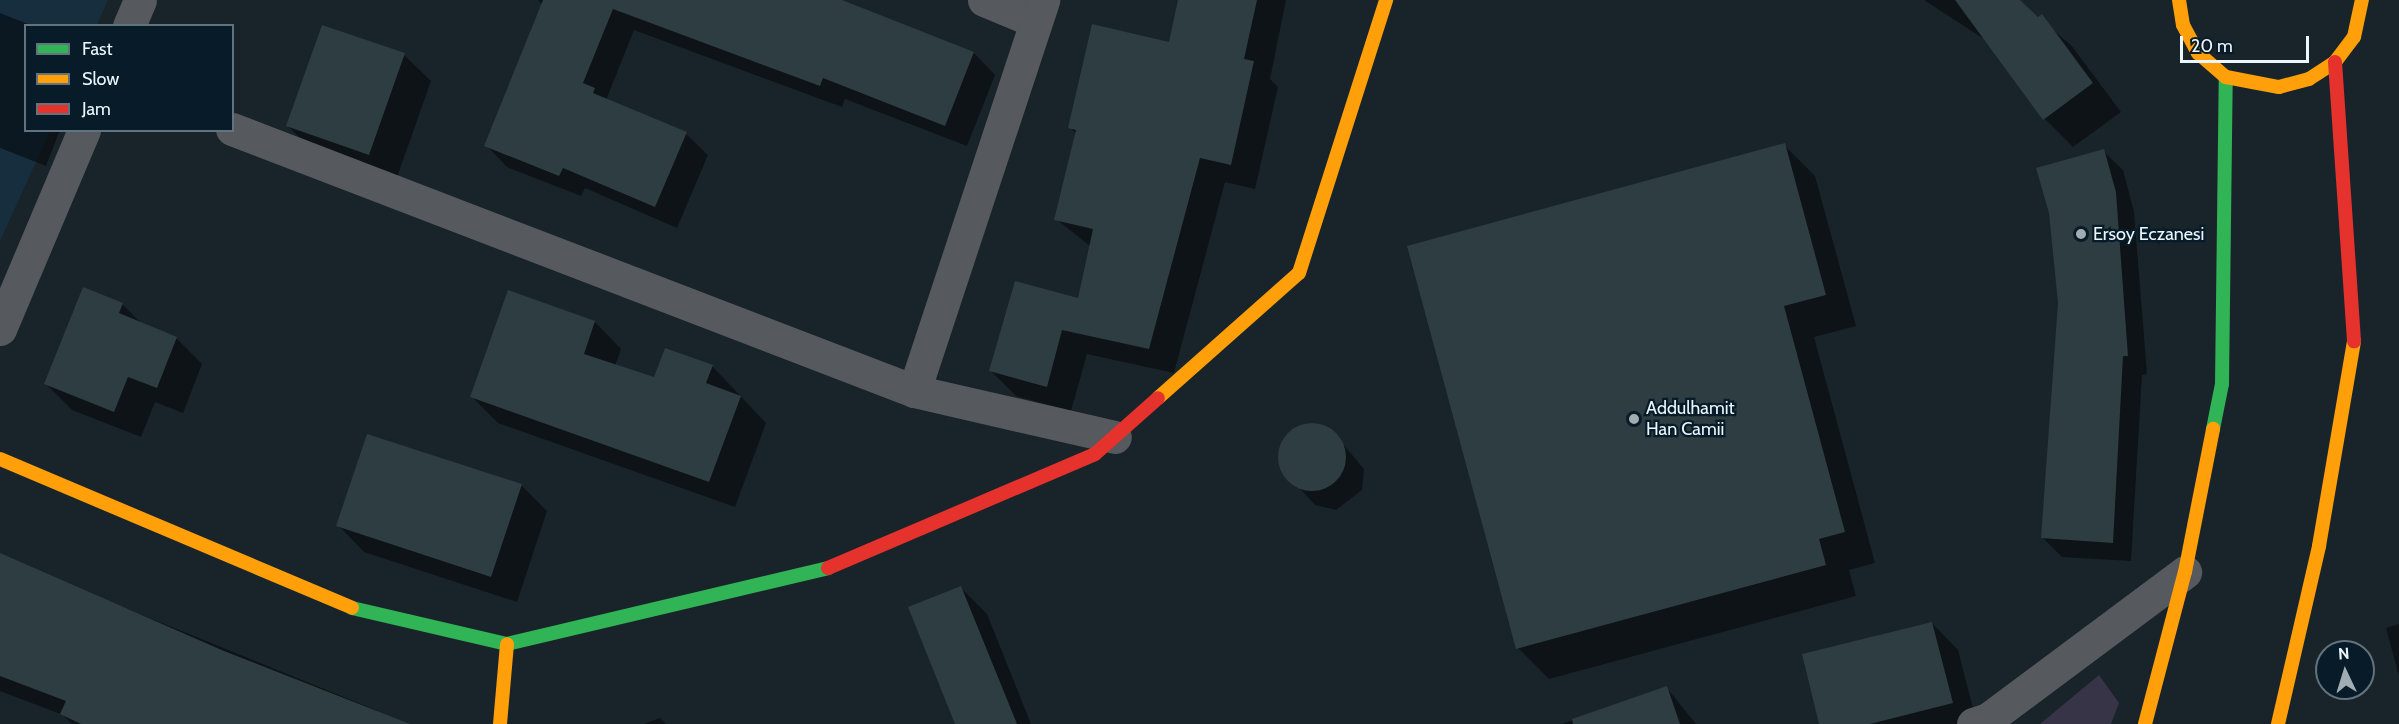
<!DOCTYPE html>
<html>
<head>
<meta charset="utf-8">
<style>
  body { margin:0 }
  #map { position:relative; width:2399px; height:724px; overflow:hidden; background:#19242a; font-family:Cabin,sans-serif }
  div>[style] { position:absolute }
  .built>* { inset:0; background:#162e3e }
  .green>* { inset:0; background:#383448 }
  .shadow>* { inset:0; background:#0007 }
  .building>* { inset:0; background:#2d3d41 }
  .round { border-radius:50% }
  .street>* { height:33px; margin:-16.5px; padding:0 16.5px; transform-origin:16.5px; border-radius:16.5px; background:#56595d }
  .fast>* { height:14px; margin:-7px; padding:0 7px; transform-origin:7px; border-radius:7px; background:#30b455 }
  .slow>* { height:14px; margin:-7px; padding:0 7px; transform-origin:7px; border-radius:7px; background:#ff9f0a }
  .jam>* { height:14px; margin:-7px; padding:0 7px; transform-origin:7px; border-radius:7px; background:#e5322d }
  .dots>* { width:16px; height:16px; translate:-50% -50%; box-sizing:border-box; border:3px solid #081b28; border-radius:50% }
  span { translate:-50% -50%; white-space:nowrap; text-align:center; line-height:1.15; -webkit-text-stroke:4.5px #081b28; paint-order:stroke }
  .poi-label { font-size:18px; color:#ecf6fd }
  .left { translate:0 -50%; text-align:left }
  .legend { position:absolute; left:24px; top:24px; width:210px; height:108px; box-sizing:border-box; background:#081b28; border:2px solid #63737d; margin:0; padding:8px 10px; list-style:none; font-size:18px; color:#ecf6fd }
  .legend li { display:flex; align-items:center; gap:12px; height:30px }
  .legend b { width:30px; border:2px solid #63737d }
  .north { position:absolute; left:2315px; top:640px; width:60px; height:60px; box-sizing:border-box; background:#081b28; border:2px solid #63737d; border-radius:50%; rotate:356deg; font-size:16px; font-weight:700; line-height:24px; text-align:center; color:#ecf6fd }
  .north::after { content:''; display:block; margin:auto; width:21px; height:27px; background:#a2acb3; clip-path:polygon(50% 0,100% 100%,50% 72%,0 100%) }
  .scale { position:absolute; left:2180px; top:36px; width:129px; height:27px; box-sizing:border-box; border:3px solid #ecf6fd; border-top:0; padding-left:8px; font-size:18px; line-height:21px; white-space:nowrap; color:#ecf6fd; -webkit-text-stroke:4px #081b28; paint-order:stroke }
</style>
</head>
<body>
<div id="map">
  <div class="built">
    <i style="clip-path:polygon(0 0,108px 0,97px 25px,26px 26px,26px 130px,50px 131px,0 241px)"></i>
  </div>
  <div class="green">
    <i style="clip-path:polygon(2099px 675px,2119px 703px,2111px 724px,2040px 724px)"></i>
  </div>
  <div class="shadow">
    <i style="clip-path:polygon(538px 0,833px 0,974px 53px,995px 75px,967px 146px,845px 99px,842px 107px,634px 30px,606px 100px,686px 134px,708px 155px,677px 228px,585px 188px,581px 196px,507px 167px,486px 145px,543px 5px)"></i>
    <i style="clip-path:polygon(1179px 0,1286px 0,1270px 79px,1278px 87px,1255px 189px,1225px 182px,1174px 373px,1087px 354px,1071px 411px,1016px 396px,991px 371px,1079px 300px,1090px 246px,1056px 219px,1077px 134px,1070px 128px,1170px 43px)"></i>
    <i style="clip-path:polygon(1924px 0,2018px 0,2071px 45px,2121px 112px,2073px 147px,2045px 119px,1987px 41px)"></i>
    <i style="clip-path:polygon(0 13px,33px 26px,26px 26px,26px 130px,60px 130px,46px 166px,0 148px)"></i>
    <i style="clip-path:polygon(404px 55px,431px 81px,396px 180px,314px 152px,288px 126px)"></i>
    <i style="clip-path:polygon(1784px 145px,1815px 176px,1856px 326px,1814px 337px,1875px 563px,1849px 570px,1856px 596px,1549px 679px,1518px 648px)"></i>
    <i style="clip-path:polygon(2103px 151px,2123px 170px,2134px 212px,2147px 374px,2142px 375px,2131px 561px,2062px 557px,2043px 538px)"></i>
    <i style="clip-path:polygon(122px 304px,142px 324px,176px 338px,202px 364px,183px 413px,155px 402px,141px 437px,72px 410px,46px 384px)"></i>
    <i style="clip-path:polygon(595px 322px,621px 349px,615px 366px,655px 379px,712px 366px,766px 423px,735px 507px,498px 423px,472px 397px)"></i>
    <i style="clip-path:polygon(1301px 425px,1331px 430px,1364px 469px,1362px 490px,1336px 510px,1315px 505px,1281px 468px,1280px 447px)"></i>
    <i style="clip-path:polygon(521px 485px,547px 511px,517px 602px,364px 552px,338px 525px)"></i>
    <i style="clip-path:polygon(0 557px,378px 711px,391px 724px,72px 724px,63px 715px,0 691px)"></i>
    <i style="clip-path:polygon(961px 588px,987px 614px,1031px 724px,956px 724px)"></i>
    <i style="clip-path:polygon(1932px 623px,1958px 650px,1977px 724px,1821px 724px)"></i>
    <i style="clip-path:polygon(2399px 624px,2399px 676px,2386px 628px)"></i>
    <i style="clip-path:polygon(1666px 687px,1696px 724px,1562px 724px)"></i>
    <i style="clip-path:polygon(660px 718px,666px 724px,644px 724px)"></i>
  </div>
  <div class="building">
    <i style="clip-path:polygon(543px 0,842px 0,974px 52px,945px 126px,823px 78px,820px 86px,613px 9px,583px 83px,595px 88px,593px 93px,687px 132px,655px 207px,563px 168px,559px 176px,484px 146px)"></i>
    <i style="clip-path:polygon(1178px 0,1257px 0,1244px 59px,1254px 61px,1231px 165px,1200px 158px,1149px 349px,1062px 330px,1047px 387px,989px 371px,1015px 281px,1078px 298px,1093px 229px,1054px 220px,1076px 130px,1068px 128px,1092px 24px,1169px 42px)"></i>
    <i style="clip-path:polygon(1955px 0,2020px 0,2038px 17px,2042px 14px,2093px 83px,2043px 120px)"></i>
    <i style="clip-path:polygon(322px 25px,405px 53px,369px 155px,286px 126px)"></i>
    <i style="clip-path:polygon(1785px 143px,1826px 295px,1784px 306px,1845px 532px,1819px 539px,1826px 565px,1516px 649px,1407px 246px)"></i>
    <i style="clip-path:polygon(2104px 149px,2116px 192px,2128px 356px,2123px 356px,2113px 543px,2041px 538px,2058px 303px,2049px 213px,2036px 168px)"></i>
    <i style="clip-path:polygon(83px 287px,123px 303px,119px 313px,177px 337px,157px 388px,128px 377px,114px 412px,44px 384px)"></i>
    <i style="clip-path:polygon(508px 290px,595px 321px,584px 354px,654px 377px,665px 348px,713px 365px,706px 383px,741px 396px,709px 482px,470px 397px)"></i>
    <i class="round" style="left:1278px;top:423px;width:68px;height:68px"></i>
    <i style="clip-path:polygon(367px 434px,522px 484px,491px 577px,336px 526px)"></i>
    <i style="clip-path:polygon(0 553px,224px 651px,410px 724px,81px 724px,60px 714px,66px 701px,0 676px)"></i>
    <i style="clip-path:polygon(961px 586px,1017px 724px,955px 724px,908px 607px)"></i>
    <i style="clip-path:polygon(1932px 622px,1953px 703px,1870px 724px,1819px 724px,1802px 654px)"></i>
    <i style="clip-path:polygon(1667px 686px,1680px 724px,1573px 724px,1572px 719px)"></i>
  </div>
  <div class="street">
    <i style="left:984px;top:0;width:55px;rotate:22.4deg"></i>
    <i style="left:129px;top:26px;width:28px;rotate:-67deg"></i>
    <i style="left:232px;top:129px;width:731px;rotate:21.01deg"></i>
    <i style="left:914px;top:391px;width:206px;rotate:12.9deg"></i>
    <i style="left:0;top:329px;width:216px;rotate:-67.1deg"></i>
    <i style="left:914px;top:391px;width:412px;rotate:-71.7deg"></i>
    <i style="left:1973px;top:724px;width:16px;rotate:-18deg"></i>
    <i style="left:1988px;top:719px;width:246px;rotate:-36.7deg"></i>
  </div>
  <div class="fast">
    <i style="left:2213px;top:429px;width:46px;rotate:-78.7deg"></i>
    <i style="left:2222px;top:384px;width:307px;rotate:-89.3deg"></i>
    <i style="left:352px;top:608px;width:159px;rotate:13.1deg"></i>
    <i style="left:507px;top:644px;width:330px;rotate:-13.3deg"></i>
  </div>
  <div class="slow">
    <i style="left:2179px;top:0;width:25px;rotate:81deg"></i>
    <i style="left:2183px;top:25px;width:32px;rotate:62deg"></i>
    <i style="left:2198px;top:53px;width:37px;rotate:41deg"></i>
    <i style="left:2226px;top:77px;width:54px;rotate:10.7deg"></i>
    <i style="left:2279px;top:87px;width:31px;rotate:-15deg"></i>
    <i style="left:2309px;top:79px;width:31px;rotate:-33deg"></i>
    <i style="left:2335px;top:62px;width:31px;rotate:-53deg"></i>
    <i style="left:2354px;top:37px;width:38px;rotate:-78deg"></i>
    <i style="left:1158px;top:398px;width:188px;rotate:-41.6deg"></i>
    <i style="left:1299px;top:273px;width:287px;rotate:-72.3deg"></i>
    <i style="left:0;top:459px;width:382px;rotate:22.9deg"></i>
    <i style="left:500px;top:724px;width:80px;rotate:-85deg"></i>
    <i style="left:2145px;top:724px;width:157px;rotate:-75.3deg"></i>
    <i style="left:2185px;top:572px;width:146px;rotate:-78.9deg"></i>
    <i style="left:2278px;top:724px;width:183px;rotate:-77deg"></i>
    <i style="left:2319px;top:546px;width:208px;rotate:-80.3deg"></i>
  </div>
  <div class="jam">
    <i style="left:2335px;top:62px;width:280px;rotate:86.1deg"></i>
    <i style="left:828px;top:568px;width:290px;rotate:-23.1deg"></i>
    <i style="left:1095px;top:454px;width:84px;rotate:-41.6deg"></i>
  </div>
  <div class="dots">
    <i style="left:2081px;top:234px;background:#a2acb3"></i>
    <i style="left:1634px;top:419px;background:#a2acb3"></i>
  </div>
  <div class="poi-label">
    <span class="left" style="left:2093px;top:234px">Ersoy Eczanesi</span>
    <span class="left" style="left:1646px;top:419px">Addulhamit<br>Han Camii</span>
  </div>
  <ul class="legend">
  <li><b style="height:8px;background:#30b455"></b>Fast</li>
  <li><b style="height:8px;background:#ff9f0a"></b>Slow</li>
  <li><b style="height:8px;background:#e5322d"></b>Jam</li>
  </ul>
  <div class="north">N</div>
  <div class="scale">20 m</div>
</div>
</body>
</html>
